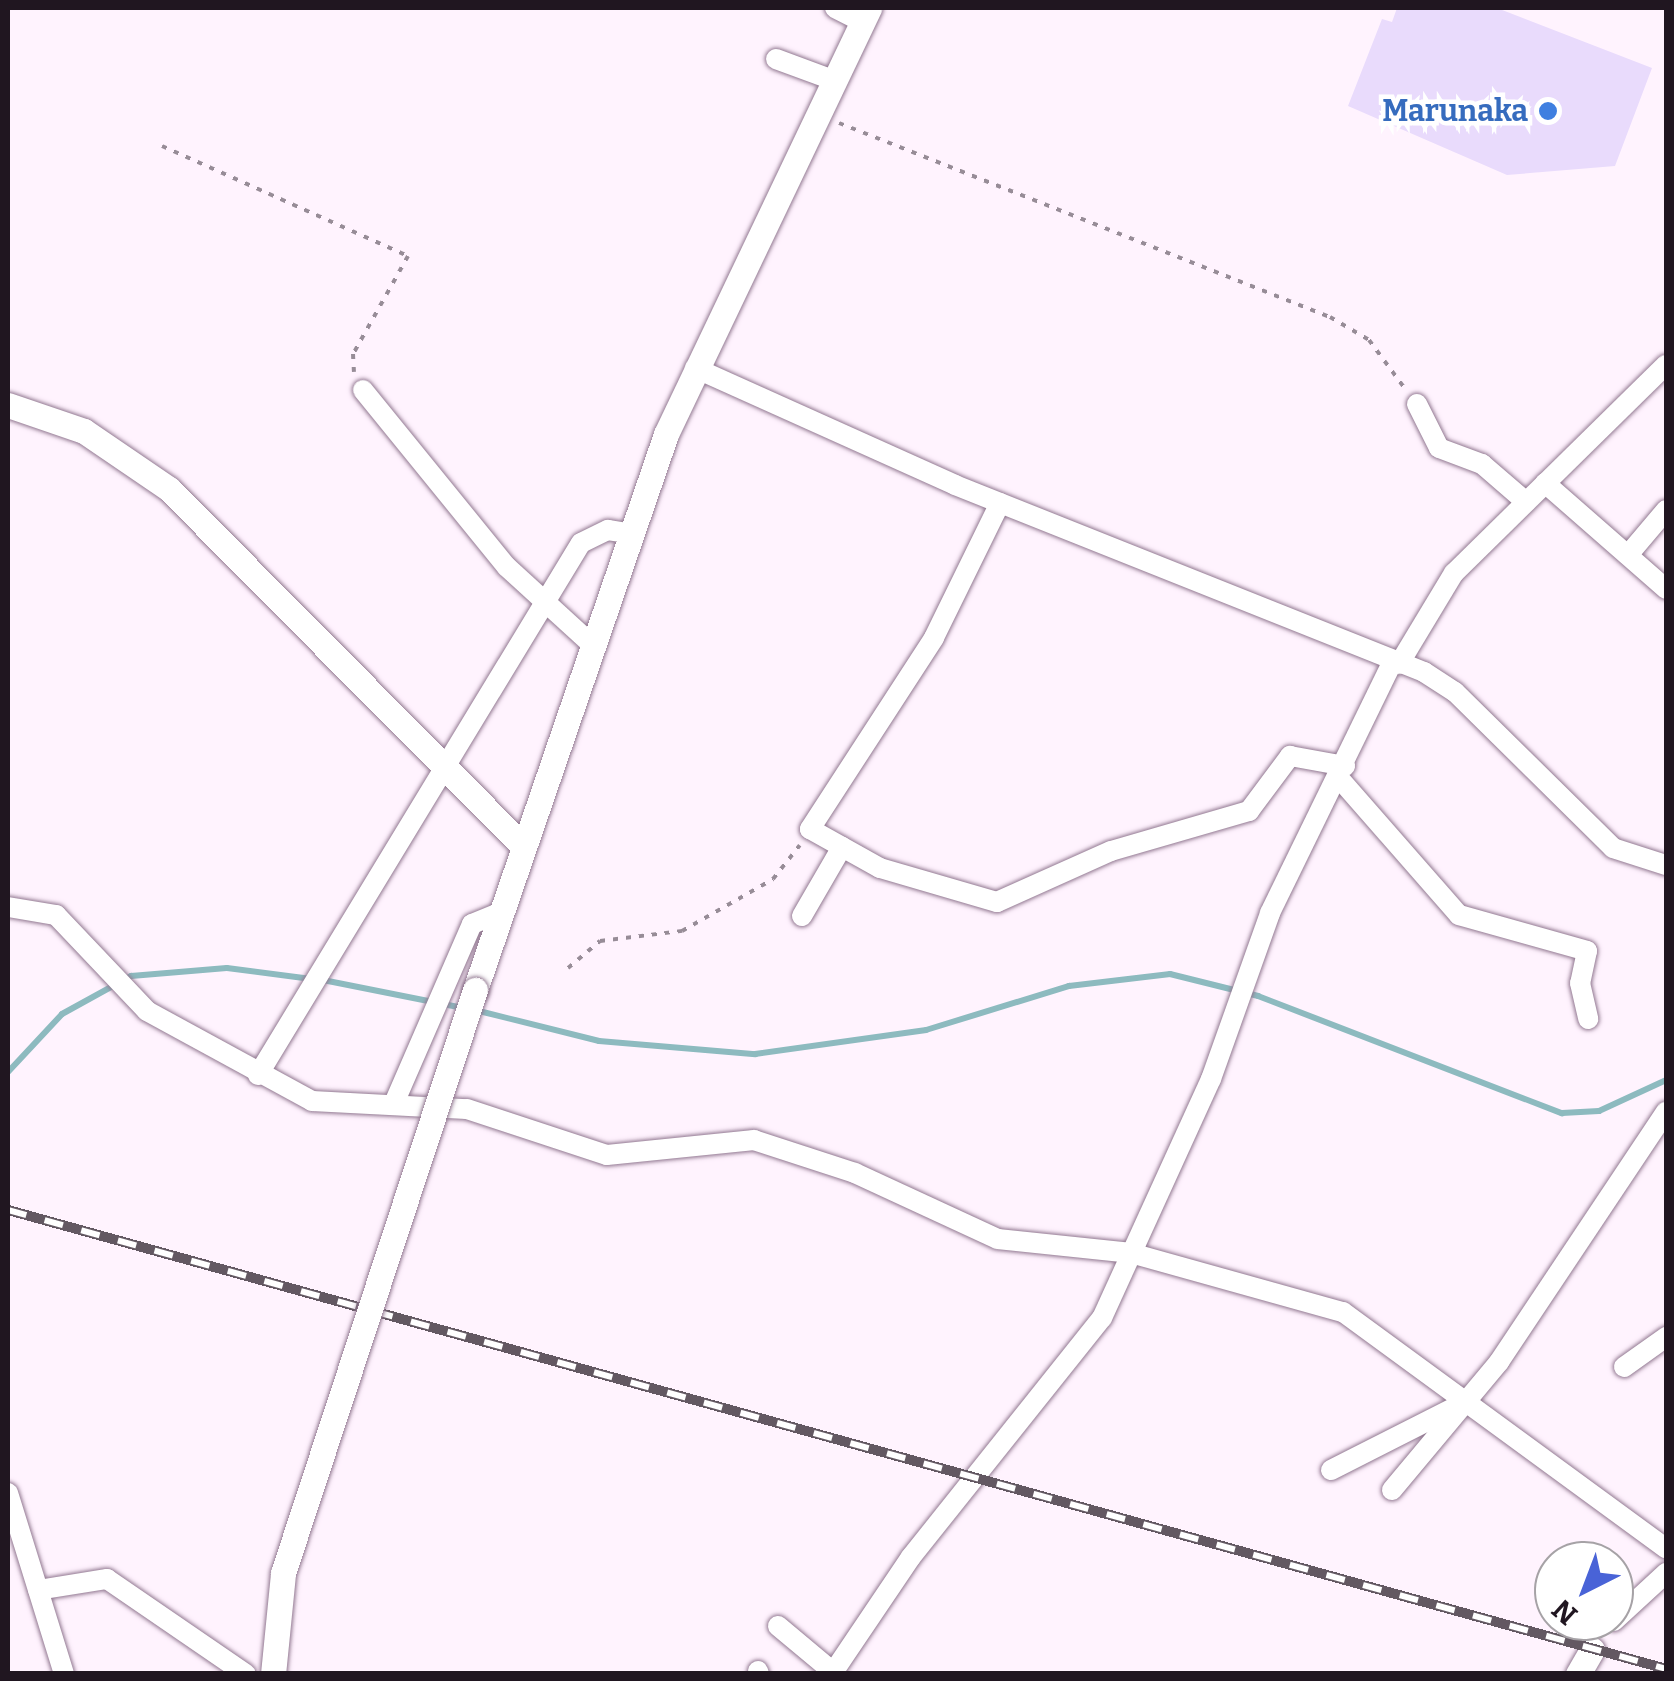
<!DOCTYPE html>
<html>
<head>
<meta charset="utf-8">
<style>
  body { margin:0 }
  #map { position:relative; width:1674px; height:1681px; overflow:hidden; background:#fff3fe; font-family:Bitter,serif }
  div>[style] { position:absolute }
  .stream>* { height:6px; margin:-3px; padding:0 3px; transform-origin:3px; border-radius:3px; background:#8dbabf }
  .building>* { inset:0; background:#e9dbfc }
  .path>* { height:4px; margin-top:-2px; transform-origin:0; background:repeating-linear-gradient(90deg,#978c97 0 5px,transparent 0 13px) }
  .roads { filter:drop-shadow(0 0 2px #927891) drop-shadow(0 0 2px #927891) }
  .minor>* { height:20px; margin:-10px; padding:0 10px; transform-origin:10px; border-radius:10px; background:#fff }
  .tertiary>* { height:25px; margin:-12.5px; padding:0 12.5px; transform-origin:12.5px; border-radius:12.5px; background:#fff }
  .rail>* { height:10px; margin-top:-5px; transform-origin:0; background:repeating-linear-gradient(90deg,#fff 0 19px,#635862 0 38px); box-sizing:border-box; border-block:2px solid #635862 }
  .bridges { filter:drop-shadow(0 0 2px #927891) drop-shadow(0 0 2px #927891) }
  .tertiary-bridge>* { height:25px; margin:-12.5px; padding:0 12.5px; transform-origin:12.5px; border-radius:12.5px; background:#fff }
  .dots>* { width:28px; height:28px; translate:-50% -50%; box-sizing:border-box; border:5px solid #fff; border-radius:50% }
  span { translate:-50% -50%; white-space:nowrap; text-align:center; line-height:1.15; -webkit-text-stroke:9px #fff; paint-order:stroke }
  .shop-label { font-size:30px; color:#366cbe; font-weight:700 }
  .right { translate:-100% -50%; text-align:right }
  .frame { position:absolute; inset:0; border:10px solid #201620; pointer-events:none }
  .north { position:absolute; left:1534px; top:1541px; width:100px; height:100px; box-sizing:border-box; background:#fff; border:2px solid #a6a2a6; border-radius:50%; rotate:222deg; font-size:28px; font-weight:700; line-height:40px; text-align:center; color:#201620 }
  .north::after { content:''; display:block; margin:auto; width:35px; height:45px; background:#4963d7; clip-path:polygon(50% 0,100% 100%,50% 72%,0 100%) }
</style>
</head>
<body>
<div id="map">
  <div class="stream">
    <i style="left:323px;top:980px;width:143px;rotate:11.3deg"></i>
    <i style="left:475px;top:1010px;width:128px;rotate:14deg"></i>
    <i style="left:599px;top:1041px;width:157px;rotate:4.8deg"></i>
    <i style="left:755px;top:1054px;width:173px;rotate:-8deg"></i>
    <i style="left:926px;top:1030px;width:150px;rotate:-17.1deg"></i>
    <i style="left:1069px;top:986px;width:102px;rotate:-6.8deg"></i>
    <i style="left:1170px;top:974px;width:91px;rotate:14deg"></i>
    <i style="left:1258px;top:996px;width:326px;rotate:21.1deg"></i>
    <i style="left:1562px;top:1113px;width:37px;rotate:-3deg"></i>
    <i style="left:1599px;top:1111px;width:74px;rotate:-24.8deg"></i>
    <i style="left:8px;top:1072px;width:79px;rotate:-47deg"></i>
    <i style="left:62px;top:1014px;width:79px;rotate:-28.8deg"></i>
    <i style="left:131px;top:976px;width:96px;rotate:-4.8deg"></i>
    <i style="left:227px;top:968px;width:85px;rotate:7.5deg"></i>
  </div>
  <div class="building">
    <i style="clip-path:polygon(1397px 8px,1497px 8px,1652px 68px,1615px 166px,1507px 175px,1348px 106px,1382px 19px,1392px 22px)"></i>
  </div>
  <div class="path">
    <i style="left:839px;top:123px;width:528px;rotate:21.56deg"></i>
    <i style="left:1330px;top:317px;width:45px;rotate:30.5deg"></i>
    <i style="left:1369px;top:340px;width:62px;rotate:53.5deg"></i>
    <i style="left:162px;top:146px;width:269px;rotate:24.1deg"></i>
    <i style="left:408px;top:256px;width:112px;rotate:119.3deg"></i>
    <i style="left:353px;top:354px;width:18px;rotate:87deg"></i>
    <i style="left:568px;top:968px;width:42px;rotate:-40.2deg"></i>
    <i style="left:600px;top:941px;width:83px;rotate:-7deg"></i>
    <i style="left:682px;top:931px;width:105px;rotate:-29.7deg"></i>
    <i style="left:773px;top:879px;width:43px;rotate:-51.5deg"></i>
  </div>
  <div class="roads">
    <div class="minor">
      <i style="left:835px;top:8px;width:30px;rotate:27deg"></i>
      <i style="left:776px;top:59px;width:61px;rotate:20.2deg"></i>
      <i style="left:695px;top:368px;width:285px;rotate:24.2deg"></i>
      <i style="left:955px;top:485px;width:505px;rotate:21.74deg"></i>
      <i style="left:1424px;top:672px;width:37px;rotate:33deg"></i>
      <i style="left:1455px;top:692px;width:222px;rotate:44.6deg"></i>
      <i style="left:1613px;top:848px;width:56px;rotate:17.8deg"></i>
      <i style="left:363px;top:390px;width:228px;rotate:50.9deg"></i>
      <i style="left:507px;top:567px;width:111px;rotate:42.4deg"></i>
      <i style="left:1417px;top:404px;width:49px;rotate:63.4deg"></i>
      <i style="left:1439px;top:448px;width:46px;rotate:20.4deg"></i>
      <i style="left:1482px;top:464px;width:58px;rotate:40.8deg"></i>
      <i style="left:1545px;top:483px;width:161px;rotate:41.2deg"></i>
      <i style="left:1000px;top:503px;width:150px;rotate:116.1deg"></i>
      <i style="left:934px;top:638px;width:228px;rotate:123deg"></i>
      <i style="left:810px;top:829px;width:80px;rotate:29.1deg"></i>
      <i style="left:880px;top:868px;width:122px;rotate:16.2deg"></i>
      <i style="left:997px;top:902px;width:125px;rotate:-24.1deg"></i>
      <i style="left:1111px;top:851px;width:144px;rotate:-16.2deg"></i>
      <i style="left:1249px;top:811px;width:69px;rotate:-53.3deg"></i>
      <i style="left:1290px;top:756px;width:56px;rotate:10.3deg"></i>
      <i style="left:1628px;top:555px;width:59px;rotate:-49.8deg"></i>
      <i style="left:1399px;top:664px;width:106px;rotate:-58.9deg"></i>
      <i style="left:1454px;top:573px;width:297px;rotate:-44.5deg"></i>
      <i style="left:1339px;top:778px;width:182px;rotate:48.8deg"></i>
      <i style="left:1459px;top:915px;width:133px;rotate:15.7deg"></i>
      <i style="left:1587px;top:951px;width:33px;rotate:102deg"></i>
      <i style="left:1580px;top:983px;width:37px;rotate:77deg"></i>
      <i style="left:8px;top:907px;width:49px;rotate:9.5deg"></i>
      <i style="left:56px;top:915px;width:132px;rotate:46.5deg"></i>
      <i style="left:147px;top:1011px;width:188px;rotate:28.6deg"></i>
      <i style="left:312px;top:1101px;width:155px;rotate:3deg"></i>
      <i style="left:467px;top:1109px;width:147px;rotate:18.2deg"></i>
      <i style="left:607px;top:1155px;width:148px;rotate:-5.8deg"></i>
      <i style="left:754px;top:1140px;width:106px;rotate:18.1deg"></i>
      <i style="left:855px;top:1173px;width:157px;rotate:24.8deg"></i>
      <i style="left:998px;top:1239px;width:134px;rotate:6deg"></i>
      <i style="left:1131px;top:1253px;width:220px;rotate:15.6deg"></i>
      <i style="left:1343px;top:1312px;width:400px;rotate:36.2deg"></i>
      <i style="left:802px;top:916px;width:80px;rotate:-59.9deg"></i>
      <i style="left:258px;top:1075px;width:622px;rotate:-58.74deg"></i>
      <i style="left:581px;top:543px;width:30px;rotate:-26deg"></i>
      <i style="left:608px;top:530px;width:20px;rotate:9deg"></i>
      <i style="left:395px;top:1101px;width:193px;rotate:-66.5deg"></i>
      <i style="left:472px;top:924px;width:31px;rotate:-22deg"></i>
      <i style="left:1624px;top:1367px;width:52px;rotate:-35.5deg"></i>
      <i style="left:1331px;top:1470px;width:139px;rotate:-26.9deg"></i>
      <i style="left:1392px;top:1490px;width:167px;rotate:-50.1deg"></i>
      <i style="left:1499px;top:1362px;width:301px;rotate:-56.3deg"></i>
      <i style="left:8px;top:1493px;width:189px;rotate:72.8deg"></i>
      <i style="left:38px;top:1590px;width:70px;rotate:-9.1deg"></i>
      <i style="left:107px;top:1579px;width:168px;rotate:34.4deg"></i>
      <i style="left:1614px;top:1621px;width:71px;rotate:-42.7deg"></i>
      <i style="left:778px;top:1626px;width:72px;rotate:39.9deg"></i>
      <i style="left:758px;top:1671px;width:3px;rotate:72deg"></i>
      <i style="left:832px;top:1674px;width:141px;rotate:-56deg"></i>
      <i style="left:911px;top:1557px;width:306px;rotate:-51.4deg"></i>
      <i style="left:1102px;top:1318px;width:263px;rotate:-65.5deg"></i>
      <i style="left:1211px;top:1079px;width:176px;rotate:-70.4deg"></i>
      <i style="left:1270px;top:913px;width:280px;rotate:-64deg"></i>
    </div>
    <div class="tertiary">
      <i style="left:8px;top:405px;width:80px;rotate:18.9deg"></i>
      <i style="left:84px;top:431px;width:103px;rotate:34.3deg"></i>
      <i style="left:169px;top:489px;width:503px;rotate:45.24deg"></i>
      <i style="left:475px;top:990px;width:588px;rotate:-71.04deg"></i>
      <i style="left:666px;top:434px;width:472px;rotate:-64.5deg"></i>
      <i style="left:1578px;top:1674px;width:28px;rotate:-60deg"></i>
    </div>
  </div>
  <div class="rail">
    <i style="left:8px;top:1210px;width:1720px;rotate:15.47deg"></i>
  </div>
  <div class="bridges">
    <div class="tertiary-bridge">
      <i style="left:273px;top:1674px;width:101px;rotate:-84.3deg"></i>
      <i style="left:283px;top:1573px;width:614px;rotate:-71.77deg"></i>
    </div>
  </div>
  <div class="dots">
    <i style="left:1548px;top:111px;background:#3f7fe0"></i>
  </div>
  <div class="shop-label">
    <span class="right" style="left:1528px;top:111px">Marunaka</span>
  </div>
  <div class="frame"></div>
  <div class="north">N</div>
</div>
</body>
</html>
